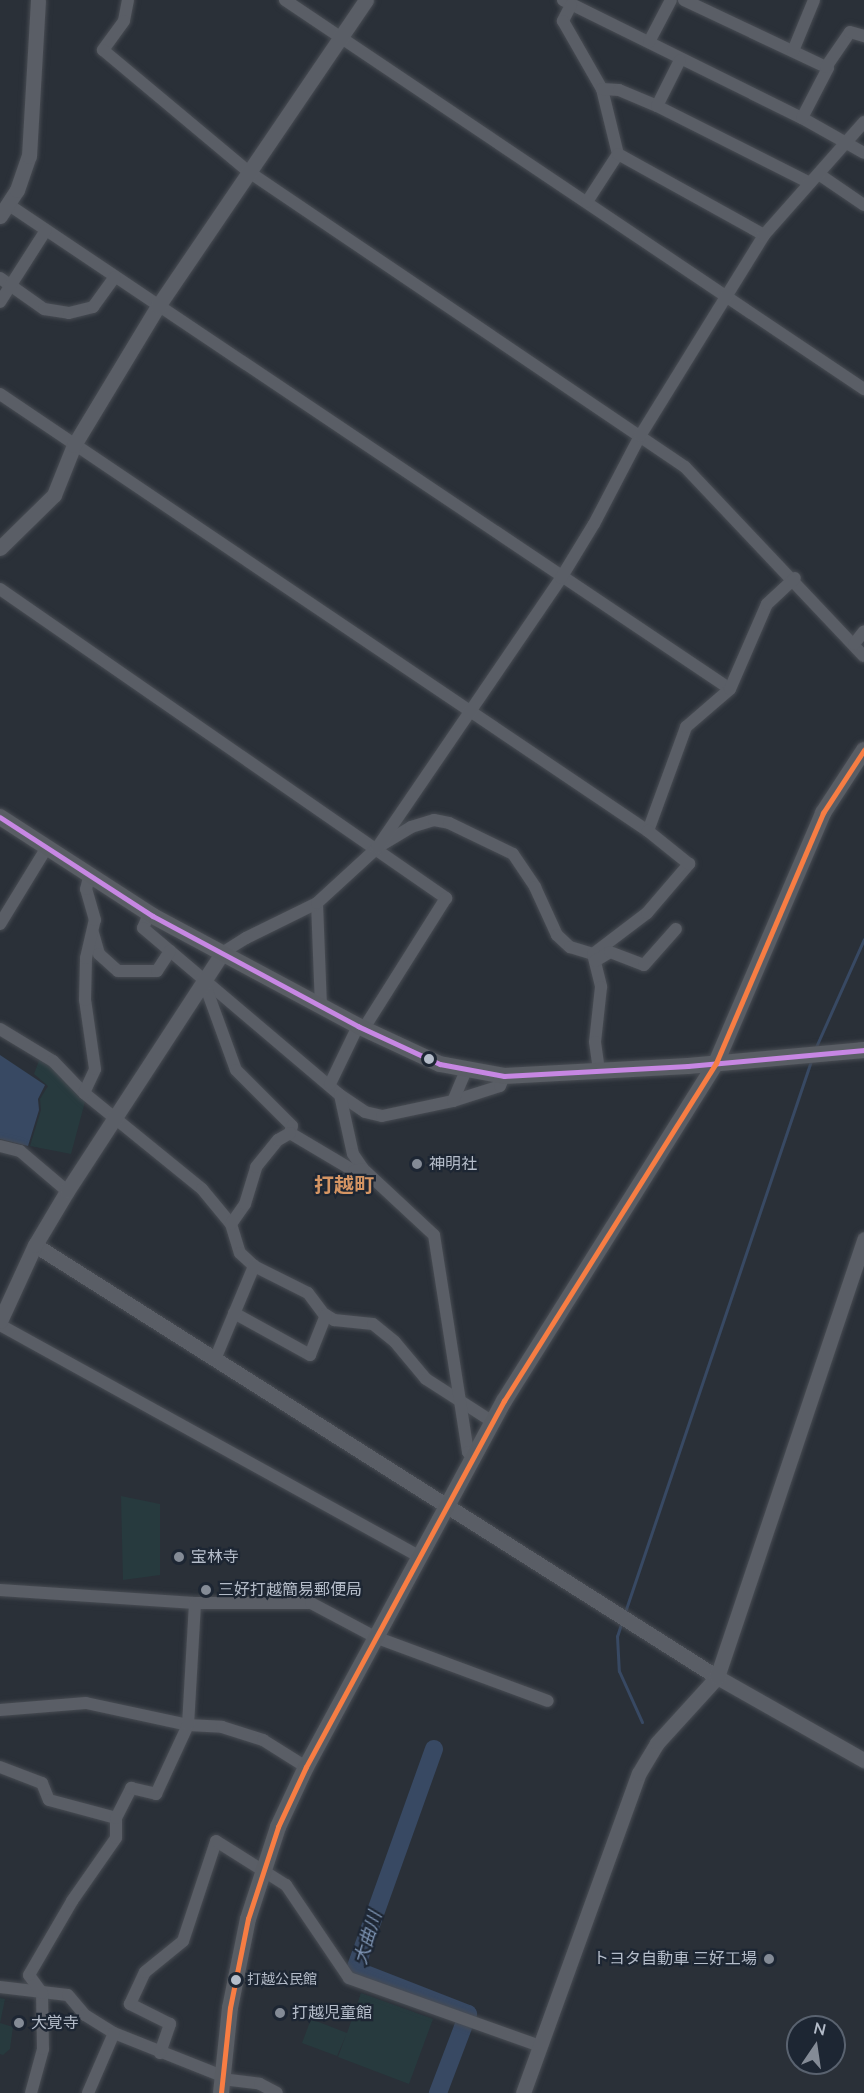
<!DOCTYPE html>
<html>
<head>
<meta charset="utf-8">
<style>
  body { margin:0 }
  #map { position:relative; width:864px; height:2093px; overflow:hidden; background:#2a3038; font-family:"Nunito Sans","Noto Sans JP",sans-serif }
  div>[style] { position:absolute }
  .green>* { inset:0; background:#273a3e }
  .water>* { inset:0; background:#384963 }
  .stream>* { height:3px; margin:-1.5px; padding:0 1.5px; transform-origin:1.5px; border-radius:1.5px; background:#384963 }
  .river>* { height:18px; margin:-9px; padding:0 9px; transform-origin:9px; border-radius:9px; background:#384963 }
  .roads { filter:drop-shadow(0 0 2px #484c53) drop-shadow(0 0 2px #484c53) }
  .minor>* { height:12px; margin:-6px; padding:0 6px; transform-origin:6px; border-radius:6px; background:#5a5e66 }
  .tertiary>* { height:15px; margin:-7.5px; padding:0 7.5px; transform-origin:7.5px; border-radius:7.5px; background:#5a5e66 }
  .secondary>* { height:16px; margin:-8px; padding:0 8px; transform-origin:8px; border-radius:8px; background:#595d64 }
  .bus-1>* { height:4.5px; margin:-2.25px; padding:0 2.25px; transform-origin:2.25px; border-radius:2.25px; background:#c787e3 }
  .bus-2>* { height:4.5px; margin:-2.25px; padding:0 2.25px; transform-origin:2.25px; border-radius:2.25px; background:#f77d43 }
  .dots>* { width:16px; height:16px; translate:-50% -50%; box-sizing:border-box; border:3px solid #1d2633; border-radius:50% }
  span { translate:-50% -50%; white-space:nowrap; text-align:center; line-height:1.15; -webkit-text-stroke:4.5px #1d2633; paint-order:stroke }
  .bus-label { font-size:14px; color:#b4bcc9 }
  .left { translate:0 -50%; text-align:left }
  .poi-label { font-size:16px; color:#b4bcc9 }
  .right { translate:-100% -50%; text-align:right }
  .water-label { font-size:18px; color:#7c92b1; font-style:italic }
  .quarter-label { font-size:20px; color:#d59563; font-weight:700 }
  .north { position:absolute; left:786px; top:2015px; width:60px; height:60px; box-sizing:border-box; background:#1d2633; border:2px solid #59626f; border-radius:50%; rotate:13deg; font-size:16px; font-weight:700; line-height:24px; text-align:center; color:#b4bcc9 }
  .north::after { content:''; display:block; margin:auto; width:21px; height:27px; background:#848b96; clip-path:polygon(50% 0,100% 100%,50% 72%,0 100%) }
</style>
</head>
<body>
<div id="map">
  <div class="green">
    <i style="clip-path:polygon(40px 1058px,86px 1098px,71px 1154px,30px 1146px,41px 1110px,40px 1099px,48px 1086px,34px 1074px)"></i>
    <i style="clip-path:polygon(121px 1496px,160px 1504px,160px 1575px,123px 1580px)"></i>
    <i style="clip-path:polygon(361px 1993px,433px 2019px,409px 2084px,338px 2057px,346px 2035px,337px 2056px,302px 2043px,311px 2019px,347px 2033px)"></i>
    <i style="clip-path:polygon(0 1998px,5px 1999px,0 2023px,13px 2027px,10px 2049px,3px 2055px,0 2054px)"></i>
  </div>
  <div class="water">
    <i style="clip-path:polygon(0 1055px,45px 1085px,38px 1099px,39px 1110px,28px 1146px,0 1139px)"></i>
  </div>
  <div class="stream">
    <i style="left:815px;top:1049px;width:120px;rotate:-66deg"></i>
    <i style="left:625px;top:1612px;width:582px;rotate:-71.35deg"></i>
    <i style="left:622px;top:1621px;width:16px;rotate:108deg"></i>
    <i style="left:617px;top:1636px;width:35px;rotate:87deg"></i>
    <i style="left:619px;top:1671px;width:56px;rotate:65.7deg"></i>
  </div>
  <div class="river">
    <i style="left:434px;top:1749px;width:235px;rotate:109.7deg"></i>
    <i style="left:355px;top:1970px;width:121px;rotate:21.3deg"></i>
    <i style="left:468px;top:2014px;width:85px;rotate:110.8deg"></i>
  </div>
  <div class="roads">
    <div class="minor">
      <i style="left:128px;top:0;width:21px;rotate:101deg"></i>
      <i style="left:124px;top:21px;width:36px;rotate:126deg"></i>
      <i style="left:103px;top:50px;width:190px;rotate:39.9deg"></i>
      <i style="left:249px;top:172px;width:526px;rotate:34.08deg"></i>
      <i style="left:685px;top:467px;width:260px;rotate:46.6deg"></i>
      <i style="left:285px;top:0;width:698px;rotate:33.9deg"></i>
      <i style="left:563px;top:0;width:267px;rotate:26.3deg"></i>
      <i style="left:802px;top:118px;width:71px;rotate:29.4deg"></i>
      <i style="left:684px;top:0;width:159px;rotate:25.3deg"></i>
      <i style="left:828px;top:68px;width:56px;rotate:117.5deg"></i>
      <i style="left:571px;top:5px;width:18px;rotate:117deg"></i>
      <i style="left:563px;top:21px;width:78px;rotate:60.2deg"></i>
      <i style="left:602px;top:89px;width:67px;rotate:76.2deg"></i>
      <i style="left:618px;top:154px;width:57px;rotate:122.9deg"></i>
      <i style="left:649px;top:42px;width:47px;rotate:-62.4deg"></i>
      <i style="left:793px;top:51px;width:55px;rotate:-67.6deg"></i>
      <i style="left:826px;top:67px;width:42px;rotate:-55.6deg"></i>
      <i style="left:850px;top:32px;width:15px;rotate:16deg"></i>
      <i style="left:602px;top:89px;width:17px;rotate:3deg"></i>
      <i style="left:619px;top:90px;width:41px;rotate:22.8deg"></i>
      <i style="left:657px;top:106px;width:171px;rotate:26.7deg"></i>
      <i style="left:657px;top:106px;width:51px;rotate:-63.4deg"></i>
      <i style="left:618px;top:154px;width:167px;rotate:29deg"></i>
      <i style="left:820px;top:175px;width:53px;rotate:34.3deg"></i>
      <i style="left:9px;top:205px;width:868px;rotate:33.87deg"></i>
      <i style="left:0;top:278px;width:54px;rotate:35.2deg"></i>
      <i style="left:44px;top:309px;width:25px;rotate:9deg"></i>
      <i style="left:69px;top:313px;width:25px;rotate:-14deg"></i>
      <i style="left:93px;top:307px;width:37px;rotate:-54deg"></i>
      <i style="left:0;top:302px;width:85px;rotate:-57.4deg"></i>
      <i style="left:0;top:394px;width:782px;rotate:34deg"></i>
      <i style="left:648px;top:831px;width:111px;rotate:-69.9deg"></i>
      <i style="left:686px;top:727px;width:58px;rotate:-40.8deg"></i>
      <i style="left:730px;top:689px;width:93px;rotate:-66.5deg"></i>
      <i style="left:767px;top:604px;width:38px;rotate:-43deg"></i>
      <i style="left:0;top:589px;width:543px;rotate:34.72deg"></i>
      <i style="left:446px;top:898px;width:154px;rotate:122.2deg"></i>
      <i style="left:854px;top:644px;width:16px;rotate:-52deg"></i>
      <i style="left:383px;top:844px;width:33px;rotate:-31deg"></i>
      <i style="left:411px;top:827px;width:24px;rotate:-17deg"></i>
      <i style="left:434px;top:820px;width:15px;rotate:11deg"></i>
      <i style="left:449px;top:823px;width:71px;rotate:25.8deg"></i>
      <i style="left:513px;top:854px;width:40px;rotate:56deg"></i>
      <i style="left:535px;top:887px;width:53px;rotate:65.4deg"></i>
      <i style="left:557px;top:935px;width:18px;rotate:43deg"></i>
      <i style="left:570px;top:947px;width:24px;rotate:17deg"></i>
      <i style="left:593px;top:954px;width:34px;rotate:76deg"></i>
      <i style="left:601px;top:987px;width:55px;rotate:96.2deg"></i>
      <i style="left:595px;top:1042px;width:29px;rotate:82deg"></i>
      <i style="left:317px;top:903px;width:103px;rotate:87.8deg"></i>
      <i style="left:149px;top:914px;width:15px;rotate:113deg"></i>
      <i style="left:143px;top:928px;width:258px;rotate:40.3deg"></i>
      <i style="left:340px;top:1095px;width:30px;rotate:34deg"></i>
      <i style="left:365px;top:1112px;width:17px;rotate:13deg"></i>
      <i style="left:382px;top:1116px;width:73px;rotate:-11.9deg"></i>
      <i style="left:453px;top:1101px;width:49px;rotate:-17.7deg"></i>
      <i style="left:500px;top:1086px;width:11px;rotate:-68deg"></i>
      <i style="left:0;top:924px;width:88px;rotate:-58.5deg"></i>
      <i style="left:93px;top:933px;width:22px;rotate:74deg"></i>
      <i style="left:99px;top:954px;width:25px;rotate:42deg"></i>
      <i style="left:118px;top:971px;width:39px"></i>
      <i style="left:157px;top:971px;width:24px;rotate:-57deg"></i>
      <i style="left:222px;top:953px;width:28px;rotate:-32deg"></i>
      <i style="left:246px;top:938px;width:79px;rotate:-26.2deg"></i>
      <i style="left:317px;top:903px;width:81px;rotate:-42.5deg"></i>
      <i style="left:377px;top:848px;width:327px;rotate:-55.7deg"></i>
      <i style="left:561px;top:578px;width:63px;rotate:-58.6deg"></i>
      <i style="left:594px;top:524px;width:99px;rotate:-62.4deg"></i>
      <i style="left:640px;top:436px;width:236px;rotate:-58.3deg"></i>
      <i style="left:764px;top:235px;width:151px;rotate:-48.5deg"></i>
      <i style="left:593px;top:954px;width:68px;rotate:-37.2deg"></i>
      <i style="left:647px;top:913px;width:65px;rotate:-49.4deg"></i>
      <i style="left:689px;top:864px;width:53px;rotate:-141.2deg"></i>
      <i style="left:595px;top:961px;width:17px;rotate:-31deg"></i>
      <i style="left:610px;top:952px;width:36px;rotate:21deg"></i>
      <i style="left:644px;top:965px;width:48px;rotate:-48.4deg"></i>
      <i style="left:205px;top:985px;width:90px;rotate:70deg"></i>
      <i style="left:236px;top:1070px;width:79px;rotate:45deg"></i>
      <i style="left:292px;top:1126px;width:7px;rotate:106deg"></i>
      <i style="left:0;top:1029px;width:62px;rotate:31.1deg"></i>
      <i style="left:53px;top:1061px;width:45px;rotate:45.9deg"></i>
      <i style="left:84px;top:1093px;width:152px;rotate:39.1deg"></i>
      <i style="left:202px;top:1189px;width:45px;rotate:50.4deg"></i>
      <i style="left:231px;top:1224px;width:30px;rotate:73deg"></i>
      <i style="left:240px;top:1253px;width:19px;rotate:43deg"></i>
      <i style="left:254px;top:1266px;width:60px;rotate:26.6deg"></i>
      <i style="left:308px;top:1293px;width:26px;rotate:53deg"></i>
      <i style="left:324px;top:1314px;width:12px;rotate:31deg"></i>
      <i style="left:334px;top:1320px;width:39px;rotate:6deg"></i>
      <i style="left:373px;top:1324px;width:28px;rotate:39deg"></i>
      <i style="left:395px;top:1342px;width:48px;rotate:50deg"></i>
      <i style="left:426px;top:1379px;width:80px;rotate:32.7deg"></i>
      <i style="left:330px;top:1084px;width:64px;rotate:-64.2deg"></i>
      <i style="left:84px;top:1093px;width:26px;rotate:-65deg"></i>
      <i style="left:95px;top:1069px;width:70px;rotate:-98.2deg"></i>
      <i style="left:85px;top:1000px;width:42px;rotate:-88.6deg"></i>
      <i style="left:86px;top:958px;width:39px;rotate:-77deg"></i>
      <i style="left:95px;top:920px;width:32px;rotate:-106deg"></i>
      <i style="left:86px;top:889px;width:11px;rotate:-75deg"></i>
      <i style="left:340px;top:1095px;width:60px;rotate:77.6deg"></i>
      <i style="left:353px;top:1154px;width:18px;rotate:56deg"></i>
      <i style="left:363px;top:1169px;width:97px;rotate:42.9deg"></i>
      <i style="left:434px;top:1235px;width:220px;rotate:81.1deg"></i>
      <i style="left:468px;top:1452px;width:10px;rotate:53deg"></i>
      <i style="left:453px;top:1101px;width:34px;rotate:-67deg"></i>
      <i style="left:290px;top:1133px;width:74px;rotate:30.7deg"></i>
      <i style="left:354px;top:1171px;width:9px;rotate:-13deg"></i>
      <i style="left:0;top:1146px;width:21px;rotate:14deg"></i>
      <i style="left:20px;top:1151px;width:62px;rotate:40.4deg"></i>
      <i style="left:231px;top:1224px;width:24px;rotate:-55deg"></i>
      <i style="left:245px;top:1204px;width:39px;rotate:-73deg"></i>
      <i style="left:256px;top:1167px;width:35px;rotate:-51deg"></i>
      <i style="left:278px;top:1140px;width:14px;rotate:-30deg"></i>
      <i style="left:234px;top:1313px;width:87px;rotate:28.9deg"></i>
      <i style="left:310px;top:1355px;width:43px;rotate:-68.2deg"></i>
      <i style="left:0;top:1325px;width:480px;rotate:28.9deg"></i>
      <i style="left:216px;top:1357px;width:99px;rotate:-67.3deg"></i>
      <i style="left:0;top:1590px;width:195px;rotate:3.8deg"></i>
      <i style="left:195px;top:1603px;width:116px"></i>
      <i style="left:311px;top:1603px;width:72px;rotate:28deg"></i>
      <i style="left:375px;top:1637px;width:184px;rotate:20.3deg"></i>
      <i style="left:0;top:1710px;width:86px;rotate:-4.7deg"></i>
      <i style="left:86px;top:1703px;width:104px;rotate:12.2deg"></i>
      <i style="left:188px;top:1725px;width:34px;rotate:3deg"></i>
      <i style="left:222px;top:1727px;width:43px;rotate:17.6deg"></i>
      <i style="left:263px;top:1740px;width:51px;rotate:32.1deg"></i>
      <i style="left:0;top:1767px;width:45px;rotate:20.9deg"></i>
      <i style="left:42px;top:1783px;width:18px;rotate:68deg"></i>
      <i style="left:49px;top:1800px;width:69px;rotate:15deg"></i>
      <i style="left:0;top:1987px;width:68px;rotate:6.7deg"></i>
      <i style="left:68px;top:1995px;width:26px;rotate:50deg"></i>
      <i style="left:85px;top:2015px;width:34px;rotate:32deg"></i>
      <i style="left:114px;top:2033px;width:116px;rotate:21.7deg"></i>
      <i style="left:160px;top:2053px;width:31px;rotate:-71deg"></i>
      <i style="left:170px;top:2024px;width:45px;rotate:-153.4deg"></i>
      <i style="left:130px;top:2004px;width:35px;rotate:-65deg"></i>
      <i style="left:145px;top:1972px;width:49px;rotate:-39.2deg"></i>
      <i style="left:183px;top:1941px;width:105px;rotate:-71.7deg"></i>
      <i style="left:216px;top:1841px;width:83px;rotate:32.2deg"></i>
      <i style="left:286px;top:1885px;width:112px;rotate:55.9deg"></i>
      <i style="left:349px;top:1978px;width:203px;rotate:19.6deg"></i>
      <i style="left:222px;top:2079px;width:38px;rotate:7deg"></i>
      <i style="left:260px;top:2084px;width:19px;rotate:28deg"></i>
      <i style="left:31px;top:2093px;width:46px;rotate:-74.7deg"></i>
      <i style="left:43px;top:2049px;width:56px;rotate:-91deg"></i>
      <i style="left:42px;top:1993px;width:22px;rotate:-126deg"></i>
      <i style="left:29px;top:1975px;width:86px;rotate:-59.8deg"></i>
      <i style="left:72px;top:1901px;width:77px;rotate:-55.1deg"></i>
      <i style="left:116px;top:1838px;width:20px;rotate:-90deg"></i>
      <i style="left:116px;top:1818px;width:34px;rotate:-63deg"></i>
      <i style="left:131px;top:1788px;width:26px;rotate:13deg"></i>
      <i style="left:156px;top:1794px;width:76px;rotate:-65.1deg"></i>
      <i style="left:188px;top:1725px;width:122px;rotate:-86.7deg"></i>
      <i style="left:88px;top:2093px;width:65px;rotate:-66.6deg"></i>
    </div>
    <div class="tertiary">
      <i style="left:0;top:216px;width:31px;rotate:-57deg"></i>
      <i style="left:17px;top:190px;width:36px;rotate:-71deg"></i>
      <i style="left:29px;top:156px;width:156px;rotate:-86.7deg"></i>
      <i style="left:0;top:548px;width:76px;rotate:-44.5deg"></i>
      <i style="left:54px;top:495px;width:54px;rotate:-68.2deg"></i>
      <i style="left:74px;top:445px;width:162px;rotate:-58.9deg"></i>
      <i style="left:158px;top:306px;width:370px;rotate:-55.8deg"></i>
      <i style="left:35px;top:1245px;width:807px;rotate:32.35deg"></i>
      <i style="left:717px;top:1677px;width:169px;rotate:29.5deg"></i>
      <i style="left:0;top:1321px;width:84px;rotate:-65.3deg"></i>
      <i style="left:35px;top:1245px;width:63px;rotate:-59.3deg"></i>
      <i style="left:67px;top:1191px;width:284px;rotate:-56.9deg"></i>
      <i style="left:523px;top:2093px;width:340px;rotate:-70.1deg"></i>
      <i style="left:639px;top:1773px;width:35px;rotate:-59deg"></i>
      <i style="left:657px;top:1743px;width:89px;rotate:-47.7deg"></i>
      <i style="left:717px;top:1677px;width:462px;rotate:-71.4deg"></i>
    </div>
    <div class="secondary">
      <i style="left:0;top:817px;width:182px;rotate:32.9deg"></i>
      <i style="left:153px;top:916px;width:233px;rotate:28.2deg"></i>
      <i style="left:358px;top:1026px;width:90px;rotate:24.9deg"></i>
      <i style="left:440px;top:1064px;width:65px;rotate:10.6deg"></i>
      <i style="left:504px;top:1076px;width:184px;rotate:-3.1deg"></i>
      <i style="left:688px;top:1066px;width:177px;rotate:-5.2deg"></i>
      <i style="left:221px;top:2093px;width:85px;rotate:-84deg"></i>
      <i style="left:230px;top:2008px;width:91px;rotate:-78.6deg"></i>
      <i style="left:248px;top:1919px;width:97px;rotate:-71.9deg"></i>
      <i style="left:278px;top:1827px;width:66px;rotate:-65deg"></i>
      <i style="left:306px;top:1767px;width:416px;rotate:-61.6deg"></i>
      <i style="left:504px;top:1401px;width:399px;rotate:-57.9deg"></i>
      <i style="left:716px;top:1063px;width:272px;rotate:-66.8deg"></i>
      <i style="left:823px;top:813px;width:75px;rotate:-56.9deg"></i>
    </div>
  </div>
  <div class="bus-1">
    <i style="left:0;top:817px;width:182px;rotate:32.9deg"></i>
    <i style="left:153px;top:916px;width:233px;rotate:28.2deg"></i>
    <i style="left:358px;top:1026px;width:90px;rotate:24.9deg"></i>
    <i style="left:440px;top:1064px;width:65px;rotate:10.6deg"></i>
    <i style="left:504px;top:1076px;width:184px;rotate:-3.1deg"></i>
    <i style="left:688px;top:1066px;width:177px;rotate:-5.2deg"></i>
  </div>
  <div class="bus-2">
    <i style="left:221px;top:2093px;width:85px;rotate:-84deg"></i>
    <i style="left:230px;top:2008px;width:91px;rotate:-78.6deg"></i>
    <i style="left:248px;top:1919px;width:97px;rotate:-71.9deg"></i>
    <i style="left:278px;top:1827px;width:66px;rotate:-65deg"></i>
    <i style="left:306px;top:1767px;width:416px;rotate:-61.6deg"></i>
    <i style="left:504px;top:1401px;width:399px;rotate:-57.9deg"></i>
    <i style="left:716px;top:1063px;width:272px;rotate:-66.8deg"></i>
    <i style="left:823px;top:813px;width:75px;rotate:-56.9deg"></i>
  </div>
  <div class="dots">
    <i style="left:429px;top:1059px;background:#b4bcc9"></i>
    <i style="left:417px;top:1164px;background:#848b96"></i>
    <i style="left:179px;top:1557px;background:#848b96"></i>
    <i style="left:206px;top:1590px;background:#848b96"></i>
    <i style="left:769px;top:1959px;background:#848b96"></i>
    <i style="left:236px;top:1980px;background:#b4bcc9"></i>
    <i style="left:280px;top:2013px;background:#848b96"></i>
    <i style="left:19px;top:2023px;background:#848b96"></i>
  </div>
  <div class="bus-label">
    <span class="left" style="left:247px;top:1980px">打越公民館</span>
  </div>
  <div class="poi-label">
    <span class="left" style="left:429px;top:1164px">神明社</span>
    <span class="left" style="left:191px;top:1557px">宝林寺</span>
    <span class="left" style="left:218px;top:1590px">三好打越簡易郵便局</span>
    <span class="right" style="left:757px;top:1959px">トヨタ自動車 三好工場</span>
    <span class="left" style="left:292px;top:2013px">打越児童館</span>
    <span class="left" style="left:31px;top:2023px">大覚寺</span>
  </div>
  <div class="water-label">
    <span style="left:368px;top:1938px;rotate:-73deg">大曲川</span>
  </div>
  <div class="quarter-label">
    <span style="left:344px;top:1185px">打越町</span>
  </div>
  <div class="north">N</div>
</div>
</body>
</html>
